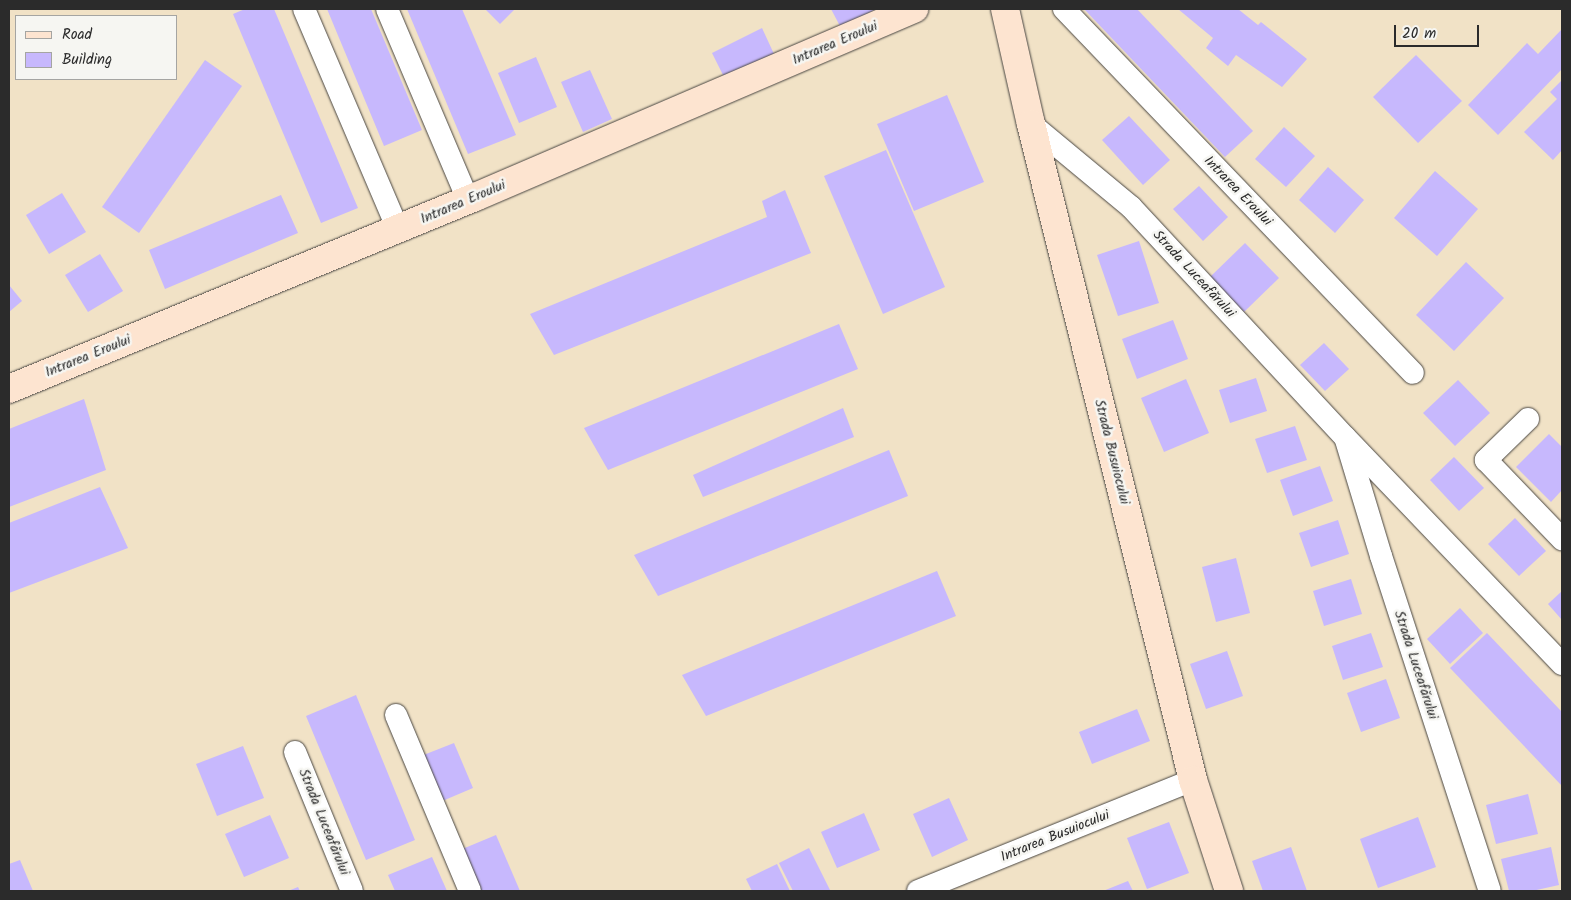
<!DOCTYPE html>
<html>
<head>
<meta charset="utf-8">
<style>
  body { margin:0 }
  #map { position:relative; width:1571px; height:900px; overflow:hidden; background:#f1e2c6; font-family:Kalam,sans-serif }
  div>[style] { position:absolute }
  .building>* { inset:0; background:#c7b8fd }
  .roads { filter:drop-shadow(0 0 1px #494642) drop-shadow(0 0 1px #494642) }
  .street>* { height:22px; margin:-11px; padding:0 11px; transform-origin:11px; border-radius:11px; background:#fff }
  .secondary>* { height:28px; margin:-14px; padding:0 14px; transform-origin:14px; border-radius:14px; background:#fde4d0 }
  span { translate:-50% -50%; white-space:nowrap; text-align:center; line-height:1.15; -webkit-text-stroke:5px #f6f6f2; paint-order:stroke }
  .street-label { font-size:14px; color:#2b2b2b }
  .frame { position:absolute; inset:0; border:10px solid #2b2b2b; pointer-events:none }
  .legend { position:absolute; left:15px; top:15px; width:162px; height:65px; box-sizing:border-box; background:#f6f6f2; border:1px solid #a5a5a2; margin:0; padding:6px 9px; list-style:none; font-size:15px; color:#2b2b2b }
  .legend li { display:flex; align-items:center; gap:10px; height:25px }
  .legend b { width:25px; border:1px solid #a5a5a2 }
  .scale { position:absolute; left:1394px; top:25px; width:85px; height:22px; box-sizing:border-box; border:2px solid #2b2b2b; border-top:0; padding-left:6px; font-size:15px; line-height:18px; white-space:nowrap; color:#2b2b2b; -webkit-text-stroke:4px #f6f6f2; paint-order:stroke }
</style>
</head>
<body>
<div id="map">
  <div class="building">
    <i style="clip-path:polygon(245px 9px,274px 9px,358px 208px,321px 223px,233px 14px)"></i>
    <i style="clip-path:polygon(327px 9px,371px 9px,422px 130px,384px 146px)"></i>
    <i style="clip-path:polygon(407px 9px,462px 9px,516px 135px,468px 154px)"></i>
    <i style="clip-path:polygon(485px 9px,515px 9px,500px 24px)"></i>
    <i style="clip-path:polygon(831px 9px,876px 9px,841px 28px)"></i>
    <i style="clip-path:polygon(1084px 9px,1137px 9px,1253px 131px,1225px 157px)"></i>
    <i style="clip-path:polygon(1178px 9px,1238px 9px,1258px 25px,1261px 22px,1307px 59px,1282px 87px,1236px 55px,1228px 66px,1206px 48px,1213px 38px)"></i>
    <i style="clip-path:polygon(762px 28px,774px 54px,725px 79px,712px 53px)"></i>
    <i style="clip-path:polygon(1562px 29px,1562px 69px,1498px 135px,1468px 105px,1527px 43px,1538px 54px)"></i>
    <i style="clip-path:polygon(1416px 55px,1462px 101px,1418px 143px,1373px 97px)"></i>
    <i style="clip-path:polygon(536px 57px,557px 107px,519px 123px,498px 73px)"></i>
    <i style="clip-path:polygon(205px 60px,242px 86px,139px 233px,102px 207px)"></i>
    <i style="clip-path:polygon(590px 70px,612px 119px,583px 132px,561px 82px)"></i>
    <i style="clip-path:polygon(1562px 80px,1562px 150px,1553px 160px,1524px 132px,1557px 99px,1550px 92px)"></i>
    <i style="clip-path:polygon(947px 95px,984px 182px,914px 211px,877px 124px)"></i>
    <i style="clip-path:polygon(1129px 116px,1170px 160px,1143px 185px,1102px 140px)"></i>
    <i style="clip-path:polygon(1284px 127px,1315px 156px,1286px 187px,1255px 159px)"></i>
    <i style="clip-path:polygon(886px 150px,945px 287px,883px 314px,824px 176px)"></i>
    <i style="clip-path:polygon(1328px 167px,1364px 200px,1335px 233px,1299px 200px)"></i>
    <i style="clip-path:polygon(1435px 171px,1478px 209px,1437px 256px,1394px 218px)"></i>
    <i style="clip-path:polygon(1199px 186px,1228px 217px,1203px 241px,1173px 209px)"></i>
    <i style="clip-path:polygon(785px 190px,811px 253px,554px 355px,530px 314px,767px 217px,762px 201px)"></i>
    <i style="clip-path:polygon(62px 193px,86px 232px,49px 254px,26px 215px)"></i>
    <i style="clip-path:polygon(281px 195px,298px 233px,165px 289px,149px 250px)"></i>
    <i style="clip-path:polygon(1139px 241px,1159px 303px,1118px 316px,1097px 255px)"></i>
    <i style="clip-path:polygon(1245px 243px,1279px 278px,1244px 312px,1210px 277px)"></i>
    <i style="clip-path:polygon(100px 254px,123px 291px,88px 312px,65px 275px)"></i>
    <i style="clip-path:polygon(1466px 262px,1504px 298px,1454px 351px,1416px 315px)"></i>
    <i style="clip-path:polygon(9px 285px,22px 301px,9px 312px)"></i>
    <i style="clip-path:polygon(1173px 320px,1188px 359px,1137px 379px,1122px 339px)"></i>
    <i style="clip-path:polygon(839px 324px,858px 369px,608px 470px,584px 428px)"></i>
    <i style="clip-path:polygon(1324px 343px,1349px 369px,1325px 391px,1300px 365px)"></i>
    <i style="clip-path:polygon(1256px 378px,1267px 411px,1230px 423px,1219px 390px)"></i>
    <i style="clip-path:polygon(1186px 379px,1209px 433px,1164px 452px,1141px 398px)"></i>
    <i style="clip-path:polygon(1458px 380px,1490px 413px,1455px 446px,1423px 413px)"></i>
    <i style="clip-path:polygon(84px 399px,106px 470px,9px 507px,9px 429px)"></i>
    <i style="clip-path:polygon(843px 408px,854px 437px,703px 497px,693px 475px)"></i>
    <i style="clip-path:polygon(1295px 426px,1307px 460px,1267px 473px,1255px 439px)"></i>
    <i style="clip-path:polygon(1549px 434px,1562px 447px,1562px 490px,1551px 502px,1516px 467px)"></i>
    <i style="clip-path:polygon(889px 450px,908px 496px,658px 596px,634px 555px)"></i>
    <i style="clip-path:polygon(1454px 457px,1484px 488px,1459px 511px,1430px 480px)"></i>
    <i style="clip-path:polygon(1320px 466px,1333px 501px,1293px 516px,1280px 480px)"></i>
    <i style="clip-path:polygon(100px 487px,128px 548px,9px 593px,9px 523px)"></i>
    <i style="clip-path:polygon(1515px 518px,1546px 551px,1519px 576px,1488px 544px)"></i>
    <i style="clip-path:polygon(1338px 520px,1349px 554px,1311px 567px,1299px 533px)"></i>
    <i style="clip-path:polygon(1236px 558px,1250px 613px,1216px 622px,1202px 567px)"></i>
    <i style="clip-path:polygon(937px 571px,956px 616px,706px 716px,682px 675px)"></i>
    <i style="clip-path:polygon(1351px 579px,1362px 614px,1324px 626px,1313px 591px)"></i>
    <i style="clip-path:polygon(1562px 591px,1562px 620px,1548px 604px)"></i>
    <i style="clip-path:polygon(1460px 608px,1483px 633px,1450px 664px,1427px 639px)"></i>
    <i style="clip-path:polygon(1371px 633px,1383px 667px,1343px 680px,1332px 646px)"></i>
    <i style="clip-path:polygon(1487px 633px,1562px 712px,1562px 786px,1450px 668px)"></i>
    <i style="clip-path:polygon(1227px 651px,1243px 696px,1206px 709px,1190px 664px)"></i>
    <i style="clip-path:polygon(1386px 679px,1400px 718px,1361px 732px,1347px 693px)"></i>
    <i style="clip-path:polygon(356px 695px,415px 840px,366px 860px,306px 716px)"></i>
    <i style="clip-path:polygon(1137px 709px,1150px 741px,1092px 764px,1079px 732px)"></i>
    <i style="clip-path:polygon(454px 743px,473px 788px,440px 802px,421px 756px)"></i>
    <i style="clip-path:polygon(243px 746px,264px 798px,217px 816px,196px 764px)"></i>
    <i style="clip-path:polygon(1528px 794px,1538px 834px,1496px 844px,1486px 805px)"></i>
    <i style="clip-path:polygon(949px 798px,968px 840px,932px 857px,913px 814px)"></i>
    <i style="clip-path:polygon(864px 813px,880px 850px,837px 868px,821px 832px)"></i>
    <i style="clip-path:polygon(270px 815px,289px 858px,244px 877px,225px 834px)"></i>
    <i style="clip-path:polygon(1418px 817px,1436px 867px,1378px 888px,1360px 839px)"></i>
    <i style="clip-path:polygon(1169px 822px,1189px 873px,1147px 889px,1127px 838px)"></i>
    <i style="clip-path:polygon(496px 835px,520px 891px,477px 891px,460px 850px)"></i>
    <i style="clip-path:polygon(1291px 847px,1307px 891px,1263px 891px,1252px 861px)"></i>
    <i style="clip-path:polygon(1551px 847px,1559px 885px,1532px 891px,1509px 891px,1501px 859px)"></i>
    <i style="clip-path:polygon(809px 848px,830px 890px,827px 891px,793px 891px,779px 863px)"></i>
    <i style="clip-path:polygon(432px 857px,447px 891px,395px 891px,388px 875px)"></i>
    <i style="clip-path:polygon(20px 860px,33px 891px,9px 891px,9px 864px)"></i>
    <i style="clip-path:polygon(777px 864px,790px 891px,752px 891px,746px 879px)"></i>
    <i style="clip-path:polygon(1128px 881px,1133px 891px,1103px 891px)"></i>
    <i style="clip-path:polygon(298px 887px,300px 891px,288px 891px)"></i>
  </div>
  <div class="roads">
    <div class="street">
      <i style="left:304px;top:9px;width:239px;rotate:66.9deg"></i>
      <i style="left:387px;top:9px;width:207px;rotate:67deg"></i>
      <i style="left:1064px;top:9px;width:504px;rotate:46.21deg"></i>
      <i style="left:1031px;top:124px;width:130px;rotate:39.7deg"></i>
      <i style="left:1131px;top:207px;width:314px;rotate:47.1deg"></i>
      <i style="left:1345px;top:437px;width:314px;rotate:46.3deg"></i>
      <i style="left:1528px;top:419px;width:59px;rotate:135.7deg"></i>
      <i style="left:1486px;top:460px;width:110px;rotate:46.1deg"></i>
      <i style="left:1346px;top:440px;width:121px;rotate:73.2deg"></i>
      <i style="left:1381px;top:556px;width:352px;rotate:72deg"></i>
      <i style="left:396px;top:715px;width:191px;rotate:67.2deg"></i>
      <i style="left:295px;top:752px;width:150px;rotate:67.7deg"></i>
      <i style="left:918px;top:891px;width:297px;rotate:-22deg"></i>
    </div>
    <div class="secondary">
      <i style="left:1005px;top:9px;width:118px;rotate:77.3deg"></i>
      <i style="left:1031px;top:124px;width:676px;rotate:76.13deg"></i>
      <i style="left:1193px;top:780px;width:117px;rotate:72deg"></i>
      <i style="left:9px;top:389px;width:504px;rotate:-22.39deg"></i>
      <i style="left:475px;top:197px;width:478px;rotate:-23.2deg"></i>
    </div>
  </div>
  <div class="street-label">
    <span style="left:835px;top:43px;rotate:-23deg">Intrarea Eroului</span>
    <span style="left:1238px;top:191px;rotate:46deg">Intrarea Eroului</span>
    <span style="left:463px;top:202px;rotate:-23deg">Intrarea Eroului</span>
    <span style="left:1194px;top:274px;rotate:47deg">Strada Luceafărului</span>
    <span style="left:88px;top:356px;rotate:-22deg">Intrarea Eroului</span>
    <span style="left:1112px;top:452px;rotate:76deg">Strada Busuiocului</span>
    <span style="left:1416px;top:665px;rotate:72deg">Strada Luceafărului</span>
    <span style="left:324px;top:822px;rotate:68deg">Strada Luceafărului</span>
    <span style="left:1055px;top:836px;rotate:-22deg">Intrarea Busuiocului</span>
  </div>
  <div class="frame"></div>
  <ul class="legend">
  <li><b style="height:6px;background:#fde4d0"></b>Road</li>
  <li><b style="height:14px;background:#c7b8fd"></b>Building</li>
  </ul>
  <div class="scale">20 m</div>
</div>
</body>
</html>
